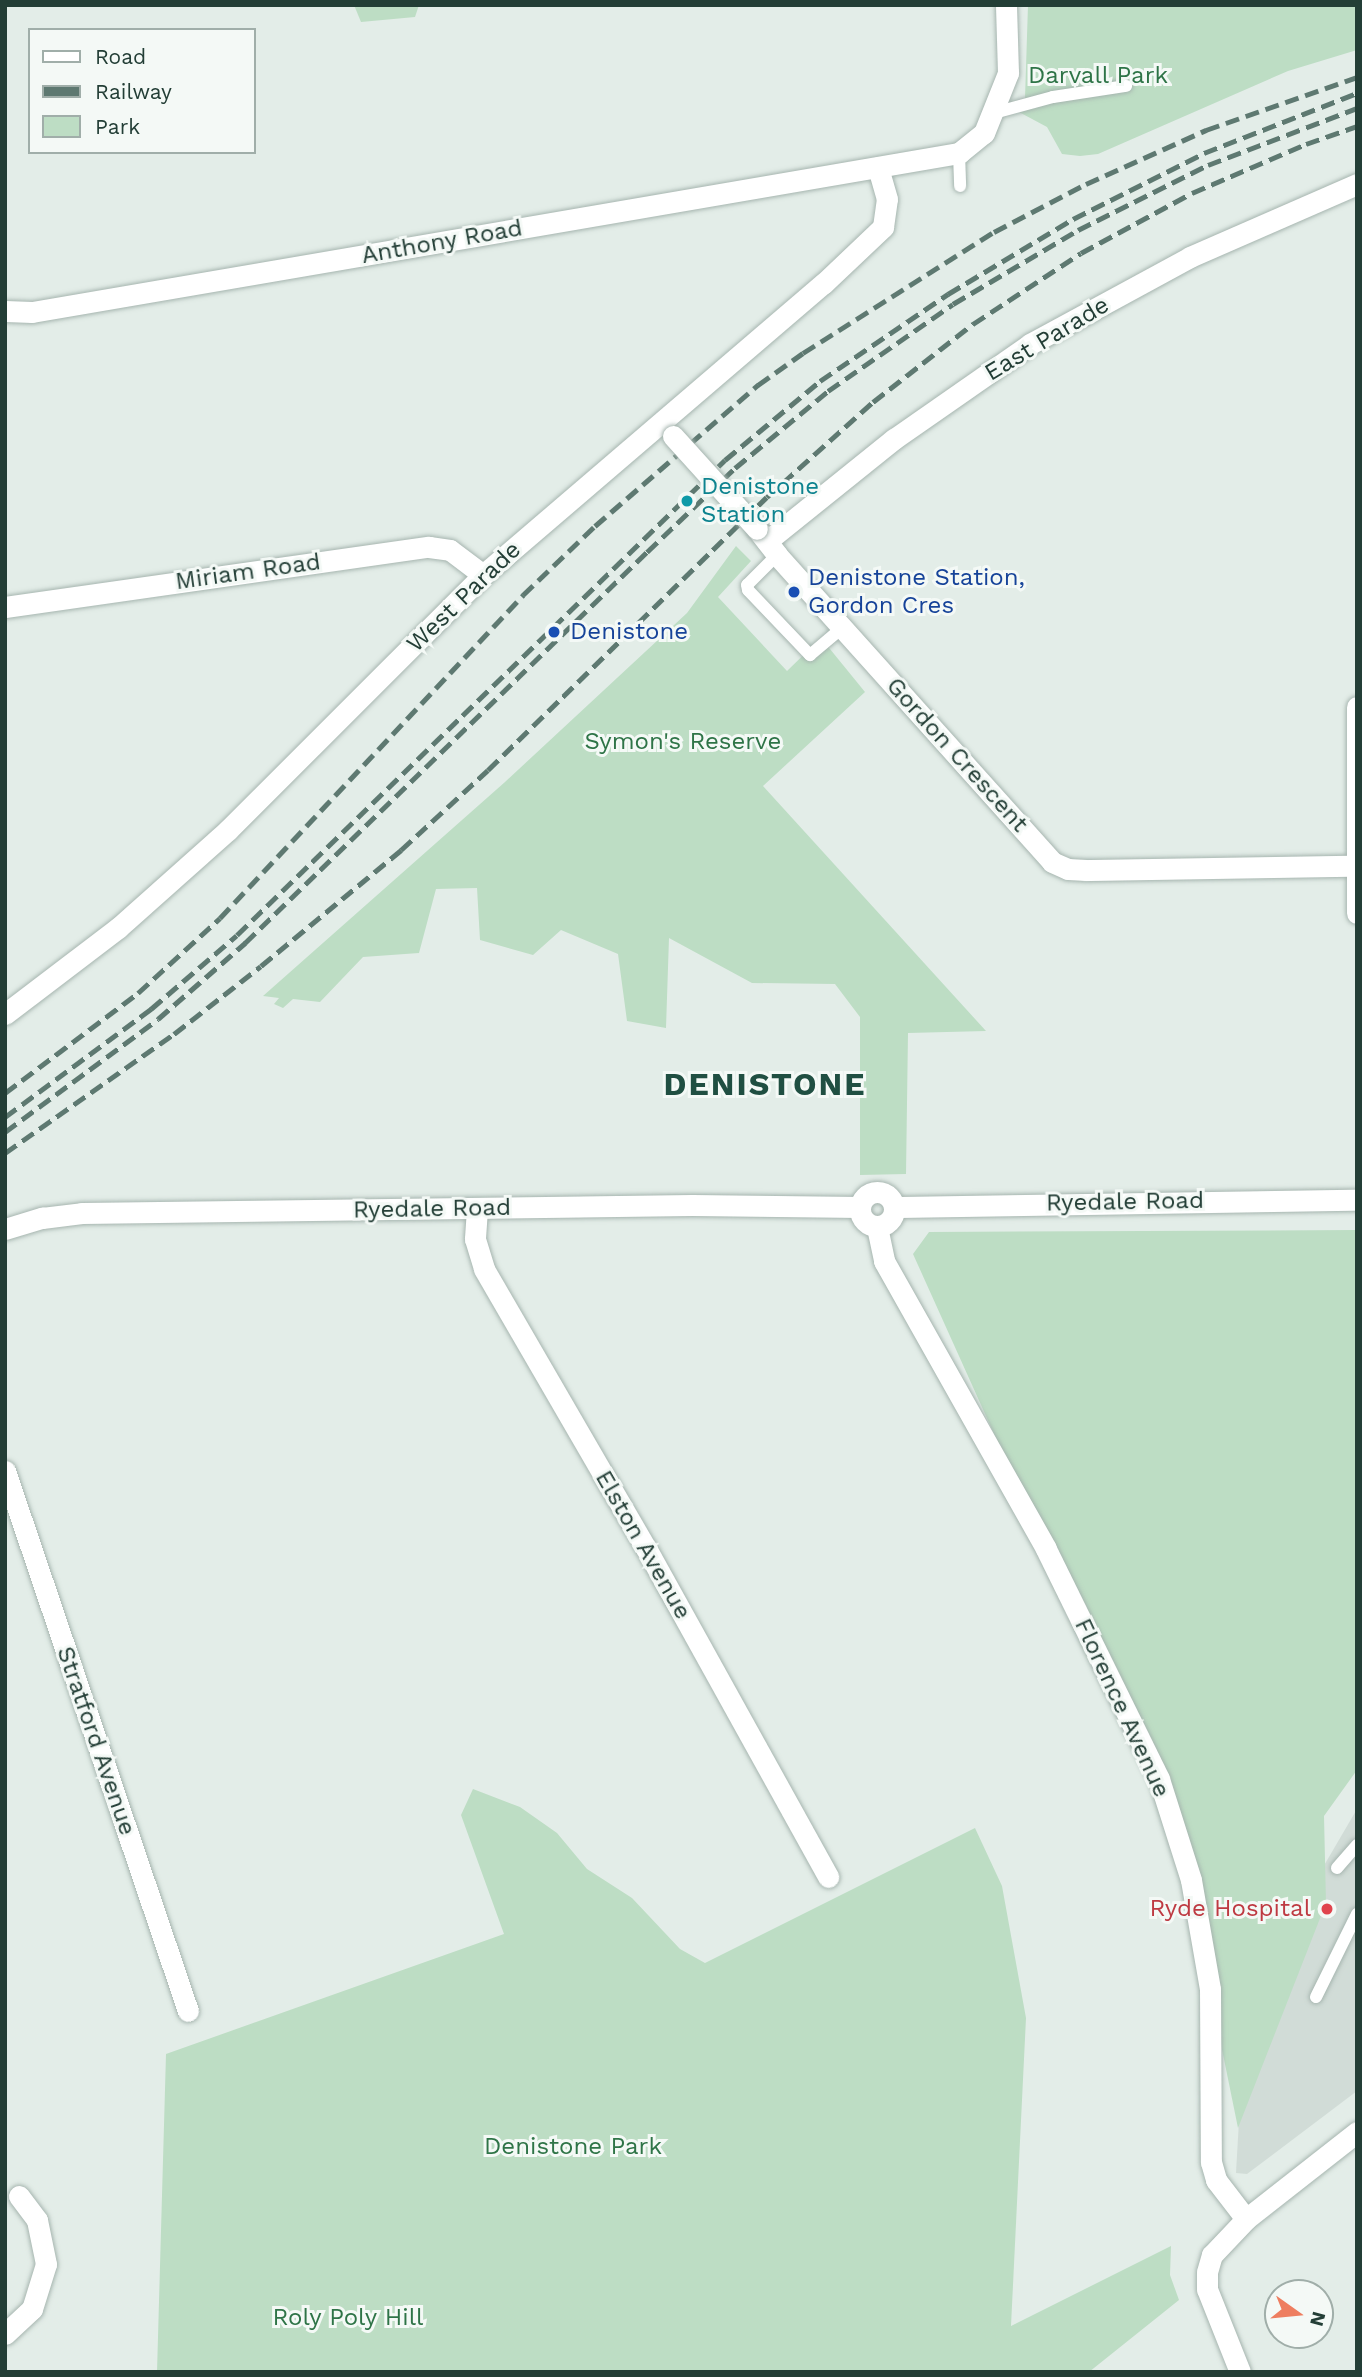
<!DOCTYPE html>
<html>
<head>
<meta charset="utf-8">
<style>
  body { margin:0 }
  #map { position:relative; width:1362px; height:2377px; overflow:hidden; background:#e3ede8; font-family:"Work Sans",sans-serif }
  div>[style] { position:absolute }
  .built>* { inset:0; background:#d1dcd7 }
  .green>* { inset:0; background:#bdddc4 }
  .roads { filter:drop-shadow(0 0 2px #a6b5af) drop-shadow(0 0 2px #a6b5af) }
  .service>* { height:12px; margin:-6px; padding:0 6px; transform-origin:6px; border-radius:6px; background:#fff }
  .minor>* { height:21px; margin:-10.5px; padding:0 10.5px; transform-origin:10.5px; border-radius:10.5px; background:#fff }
  .tertiary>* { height:21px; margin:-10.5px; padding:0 10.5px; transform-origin:10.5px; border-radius:10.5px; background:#fff }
  .tertiary>.ring { margin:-10.5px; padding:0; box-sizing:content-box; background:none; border:21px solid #fff; border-radius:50% }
  .rail>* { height:5px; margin-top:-2.5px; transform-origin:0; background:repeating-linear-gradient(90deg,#5e7971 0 14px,transparent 0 21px) }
  .bridges { filter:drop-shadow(0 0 2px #a6b5af) drop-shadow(0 0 2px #a6b5af) }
  .minor-bridge>* { height:21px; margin:-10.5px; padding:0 10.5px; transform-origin:10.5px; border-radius:10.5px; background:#fff }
  .dots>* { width:19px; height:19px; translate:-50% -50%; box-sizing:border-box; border:4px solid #f4f9f6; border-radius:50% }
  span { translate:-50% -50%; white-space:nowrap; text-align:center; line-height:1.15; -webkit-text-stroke:6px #f4f9f6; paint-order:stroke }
  .park-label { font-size:24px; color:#2e7447 }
  .street-label { font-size:24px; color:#233e36 }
  .culture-label { font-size:24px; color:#0d838f }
  .left { translate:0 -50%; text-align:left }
  .transit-label { font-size:24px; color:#164399 }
  .health-label { font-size:24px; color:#be3a42 }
  .right { translate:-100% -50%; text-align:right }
  .district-label { font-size:32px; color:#204f42; font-weight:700; letter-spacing:2px }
  .frame { position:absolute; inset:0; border:7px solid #233e36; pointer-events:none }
  .legend { position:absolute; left:28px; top:28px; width:228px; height:126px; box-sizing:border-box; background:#f4f9f6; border:2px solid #a0aea9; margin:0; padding:9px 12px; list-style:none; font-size:21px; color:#233e36 }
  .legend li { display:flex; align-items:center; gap:14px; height:35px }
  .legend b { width:35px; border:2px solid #a0aea9 }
  .north { position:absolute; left:1264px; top:2279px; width:70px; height:70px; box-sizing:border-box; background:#f4f9f6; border:2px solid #a0aea9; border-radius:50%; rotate:105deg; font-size:19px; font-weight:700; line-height:28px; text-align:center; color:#233e36 }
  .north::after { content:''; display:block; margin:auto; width:24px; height:32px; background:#ee7e60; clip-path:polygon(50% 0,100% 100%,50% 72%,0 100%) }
</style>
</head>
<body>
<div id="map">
  <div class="built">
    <i style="clip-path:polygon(1357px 1809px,1357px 2091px,1247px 2174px,1236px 2173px,1246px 1999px)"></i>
  </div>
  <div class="green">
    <i style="clip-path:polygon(354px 5px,419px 5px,415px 17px,361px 22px)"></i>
    <i style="clip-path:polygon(1028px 5px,1357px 5px,1357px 50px,1288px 71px,1098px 154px,1080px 156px,1062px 154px,1047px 127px,1019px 112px,1025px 98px)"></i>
    <i style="clip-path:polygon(736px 546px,751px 561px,718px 597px,787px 671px,821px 638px,865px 692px,763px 786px,986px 1031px,908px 1033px,906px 1174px,860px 1175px,860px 1017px,835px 984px,752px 983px,669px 938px,666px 1028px,627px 1021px,618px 954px,561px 930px,533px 955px,480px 940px,477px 888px,436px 889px,419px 953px,363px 957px,320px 1002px,293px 999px,283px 1008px,274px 1004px,279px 998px,263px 996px,505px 782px,687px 613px)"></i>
    <i style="clip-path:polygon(1357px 1230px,1357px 1770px,1324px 1816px,1326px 1903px,1238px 2128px,1170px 1794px,1046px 1549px,913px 1254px,929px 1232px)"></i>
    <i style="clip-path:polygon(473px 1789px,520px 1807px,557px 1833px,587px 1869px,632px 1898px,680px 1949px,705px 1963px,975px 1828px,1002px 1886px,1026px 2018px,1011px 2326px,1171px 2246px,1170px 2275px,1179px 2300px,1089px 2372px,157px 2372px,166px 2054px,504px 1934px,461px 1815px)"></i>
  </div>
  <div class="roads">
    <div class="service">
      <i style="left:994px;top:113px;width:61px;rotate:-15.2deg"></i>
      <i style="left:1053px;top:97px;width:74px;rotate:-8.6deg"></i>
      <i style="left:959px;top:153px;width:33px;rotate:88deg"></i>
      <i style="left:777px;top:555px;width:42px;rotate:135deg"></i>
      <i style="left:747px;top:585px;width:5px;rotate:79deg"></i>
      <i style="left:748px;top:590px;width:90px;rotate:46.4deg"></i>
      <i style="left:810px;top:655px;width:42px;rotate:-40.2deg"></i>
      <i style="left:1337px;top:1868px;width:30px;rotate:-49deg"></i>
      <i style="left:1316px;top:1997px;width:93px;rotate:-63.7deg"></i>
    </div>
    <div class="minor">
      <i style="left:5px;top:311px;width:27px;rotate:2deg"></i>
      <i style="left:32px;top:312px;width:941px;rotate:-9.73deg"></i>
      <i style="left:959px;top:153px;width:32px;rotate:-39deg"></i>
      <i style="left:984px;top:133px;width:65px;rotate:-68.2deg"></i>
      <i style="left:1008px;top:73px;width:68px;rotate:-91.7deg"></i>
      <i style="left:757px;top:529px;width:33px;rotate:52deg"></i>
      <i style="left:777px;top:555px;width:412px;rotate:48.1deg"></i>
      <i style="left:1052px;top:862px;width:17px;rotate:24deg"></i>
      <i style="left:1068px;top:869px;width:18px;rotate:3deg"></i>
      <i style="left:1086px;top:870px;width:269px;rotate:-0.9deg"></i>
      <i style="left:767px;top:541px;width:163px;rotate:-38.8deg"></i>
      <i style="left:894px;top:439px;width:166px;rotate:-34.9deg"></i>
      <i style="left:1030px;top:344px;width:182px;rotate:-28.5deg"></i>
      <i style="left:1190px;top:257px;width:182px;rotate:-23.6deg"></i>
      <i style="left:5px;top:607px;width:428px;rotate:-8.1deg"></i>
      <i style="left:429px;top:547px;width:21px;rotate:8deg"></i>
      <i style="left:450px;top:550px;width:41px;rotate:37.1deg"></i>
      <i style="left:1357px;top:707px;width:206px;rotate:90deg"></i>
      <i style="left:5px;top:1014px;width:142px;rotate:-37.3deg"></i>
      <i style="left:118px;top:928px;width:147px;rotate:-41.7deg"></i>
      <i style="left:228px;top:830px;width:361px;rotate:-45deg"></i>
      <i style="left:483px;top:575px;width:448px;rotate:-40.6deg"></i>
      <i style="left:823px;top:284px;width:83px;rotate:-43.5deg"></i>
      <i style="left:883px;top:227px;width:28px;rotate:-82deg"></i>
      <i style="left:887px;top:199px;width:33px;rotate:-106deg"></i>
      <i style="left:477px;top:1209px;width:30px;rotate:94deg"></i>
      <i style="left:475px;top:1239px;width:31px;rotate:73deg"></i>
      <i style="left:484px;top:1269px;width:323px;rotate:59.9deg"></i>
      <i style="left:646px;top:1548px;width:376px;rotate:61deg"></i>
      <i style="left:877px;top:1227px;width:35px;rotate:78deg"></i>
      <i style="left:884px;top:1261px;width:330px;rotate:60.6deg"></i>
      <i style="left:1046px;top:1549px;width:256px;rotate:63.8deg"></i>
      <i style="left:1159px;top:1779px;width:106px;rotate:72.4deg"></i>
      <i style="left:1191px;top:1880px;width:111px;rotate:80.1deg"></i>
      <i style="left:1210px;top:1989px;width:173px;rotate:89.7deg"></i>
      <i style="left:1211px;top:2162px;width:19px;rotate:74deg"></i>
      <i style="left:1216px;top:2180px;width:49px;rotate:52.4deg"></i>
      <i style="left:5px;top:1471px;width:570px;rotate:71.28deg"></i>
      <i style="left:5px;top:2334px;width:37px;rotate:-43deg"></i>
      <i style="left:32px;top:2309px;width:47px;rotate:-72.7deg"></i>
      <i style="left:46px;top:2264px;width:45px;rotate:-101.6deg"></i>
      <i style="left:37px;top:2220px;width:30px;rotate:-127deg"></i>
      <i style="left:1240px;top:2372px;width:89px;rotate:-111.7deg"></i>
      <i style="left:1207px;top:2289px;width:17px;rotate:-90deg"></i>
      <i style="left:1207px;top:2272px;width:18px;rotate:-74deg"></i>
      <i style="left:1212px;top:2255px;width:50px;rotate:-46.6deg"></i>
      <i style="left:1246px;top:2219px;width:141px;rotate:-38.1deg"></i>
    </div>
    <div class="tertiary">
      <i class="ring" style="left:860px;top:1192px;width:13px;height:13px"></i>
      <i style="left:894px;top:1207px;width:463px;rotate:-0.9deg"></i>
      <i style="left:5px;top:1229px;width:39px;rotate:-17deg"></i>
      <i style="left:42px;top:1218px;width:40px;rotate:-7.1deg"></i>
      <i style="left:82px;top:1213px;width:610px;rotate:-0.75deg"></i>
      <i style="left:692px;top:1205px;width:168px;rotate:0.7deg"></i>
    </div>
  </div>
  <div class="rail">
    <i style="left:5px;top:1093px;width:166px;rotate:-36.9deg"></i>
    <i style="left:138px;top:993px;width:111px;rotate:-42.4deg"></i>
    <i style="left:220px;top:918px;width:443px;rotate:-46.8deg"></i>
    <i style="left:523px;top:595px;width:100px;rotate:-43.8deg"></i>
    <i style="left:595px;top:526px;width:216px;rotate:-40.9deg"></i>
    <i style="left:758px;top:385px;width:55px;rotate:-35.4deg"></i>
    <i style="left:803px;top:353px;width:226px;rotate:-32.4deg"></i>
    <i style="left:994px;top:232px;width:104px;rotate:-27.6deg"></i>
    <i style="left:1086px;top:184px;width:132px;rotate:-24.2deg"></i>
    <i style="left:1206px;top:130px;width:160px;rotate:-19.3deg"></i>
    <i style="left:5px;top:1117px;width:182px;rotate:-36.5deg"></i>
    <i style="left:151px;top:1009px;width:113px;rotate:-40.7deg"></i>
    <i style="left:237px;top:935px;width:681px;rotate:-44.23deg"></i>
    <i style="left:725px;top:460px;width:124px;rotate:-39.7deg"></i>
    <i style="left:820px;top:381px;width:155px;rotate:-34.2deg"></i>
    <i style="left:948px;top:294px;width:146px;rotate:-31deg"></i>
    <i style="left:1073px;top:219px;width:147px;rotate:-26.7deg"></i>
    <i style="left:1204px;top:153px;width:164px;rotate:-21.4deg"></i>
    <i style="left:5px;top:1132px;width:190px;rotate:-36.4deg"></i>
    <i style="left:158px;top:1019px;width:116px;rotate:-41.1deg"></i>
    <i style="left:245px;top:943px;width:561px;rotate:-44.21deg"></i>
    <i style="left:647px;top:552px;width:122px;rotate:-43.7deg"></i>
    <i style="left:735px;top:468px;width:121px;rotate:-39.6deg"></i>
    <i style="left:828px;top:391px;width:152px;rotate:-34.8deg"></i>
    <i style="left:953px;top:304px;width:145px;rotate:-30.6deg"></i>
    <i style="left:1078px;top:230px;width:145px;rotate:-26.6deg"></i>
    <i style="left:1208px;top:165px;width:160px;rotate:-20.9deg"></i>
    <i style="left:5px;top:1153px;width:207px;rotate:-35.2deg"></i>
    <i style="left:174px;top:1034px;width:110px;rotate:-38deg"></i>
    <i style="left:261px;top:966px;width:182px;rotate:-39.6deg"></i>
    <i style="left:401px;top:850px;width:118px;rotate:-42.6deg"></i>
    <i style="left:488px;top:770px;width:390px;rotate:-44.4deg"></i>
    <i style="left:767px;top:497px;width:142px;rotate:-41.9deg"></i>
    <i style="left:873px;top:402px;width:127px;rotate:-38deg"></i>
    <i style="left:973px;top:324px;width:129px;rotate:-33.3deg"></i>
    <i style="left:1081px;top:253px;width:126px;rotate:-28.4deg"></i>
    <i style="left:1192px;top:193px;width:124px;rotate:-23.3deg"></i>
    <i style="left:1306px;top:144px;width:54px;rotate:-19.4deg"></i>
  </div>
  <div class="bridges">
    <div class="minor-bridge">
      <i style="left:673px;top:436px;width:125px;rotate:47.9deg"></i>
    </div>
  </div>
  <div class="dots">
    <i style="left:687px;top:501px;background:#0f9aa8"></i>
    <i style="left:794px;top:592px;background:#1a4fb4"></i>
    <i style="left:554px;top:632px;background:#1a4fb4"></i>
    <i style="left:1327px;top:1909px;background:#e0444e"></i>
  </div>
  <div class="park-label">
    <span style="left:1098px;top:76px">Darvall Park</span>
    <span style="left:683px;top:742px">Symon's Reserve</span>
    <span style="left:573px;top:2147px">Denistone Park</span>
    <span style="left:348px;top:2318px">Roly Poly Hill</span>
  </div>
  <div class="street-label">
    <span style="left:442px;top:242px;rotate:-10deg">Anthony Road</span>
    <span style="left:1047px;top:339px;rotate:-31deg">East Parade</span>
    <span style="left:248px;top:572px;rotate:-8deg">Miriam Road</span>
    <span style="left:464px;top:597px;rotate:-44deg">West Parade</span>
    <span style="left:957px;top:755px;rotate:48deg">Gordon Crescent</span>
    <span style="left:1125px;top:1202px;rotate:-1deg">Ryedale Road</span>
    <span style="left:432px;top:1209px;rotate:-1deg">Ryedale Road</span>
    <span style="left:643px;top:1545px;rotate:60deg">Elston Avenue</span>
    <span style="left:1122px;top:1708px;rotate:65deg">Florence Avenue</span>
    <span style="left:96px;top:1741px;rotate:71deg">Stratford Avenue</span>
  </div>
  <div class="culture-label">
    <span class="left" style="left:701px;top:501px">Denistone<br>Station</span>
  </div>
  <div class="transit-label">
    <span class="left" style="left:808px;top:592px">Denistone Station,<br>Gordon Cres</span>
    <span class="left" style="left:570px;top:632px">Denistone</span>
  </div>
  <div class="health-label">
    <span class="right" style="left:1311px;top:1909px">Ryde Hospital</span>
  </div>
  <div class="district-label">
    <span style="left:765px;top:1084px">DENISTONE</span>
  </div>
  <div class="frame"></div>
  <ul class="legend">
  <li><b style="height:9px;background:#fff"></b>Road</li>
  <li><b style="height:9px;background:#5e7971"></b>Railway</li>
  <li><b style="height:19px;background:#bdddc4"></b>Park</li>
  </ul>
  <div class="north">N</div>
</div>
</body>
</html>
